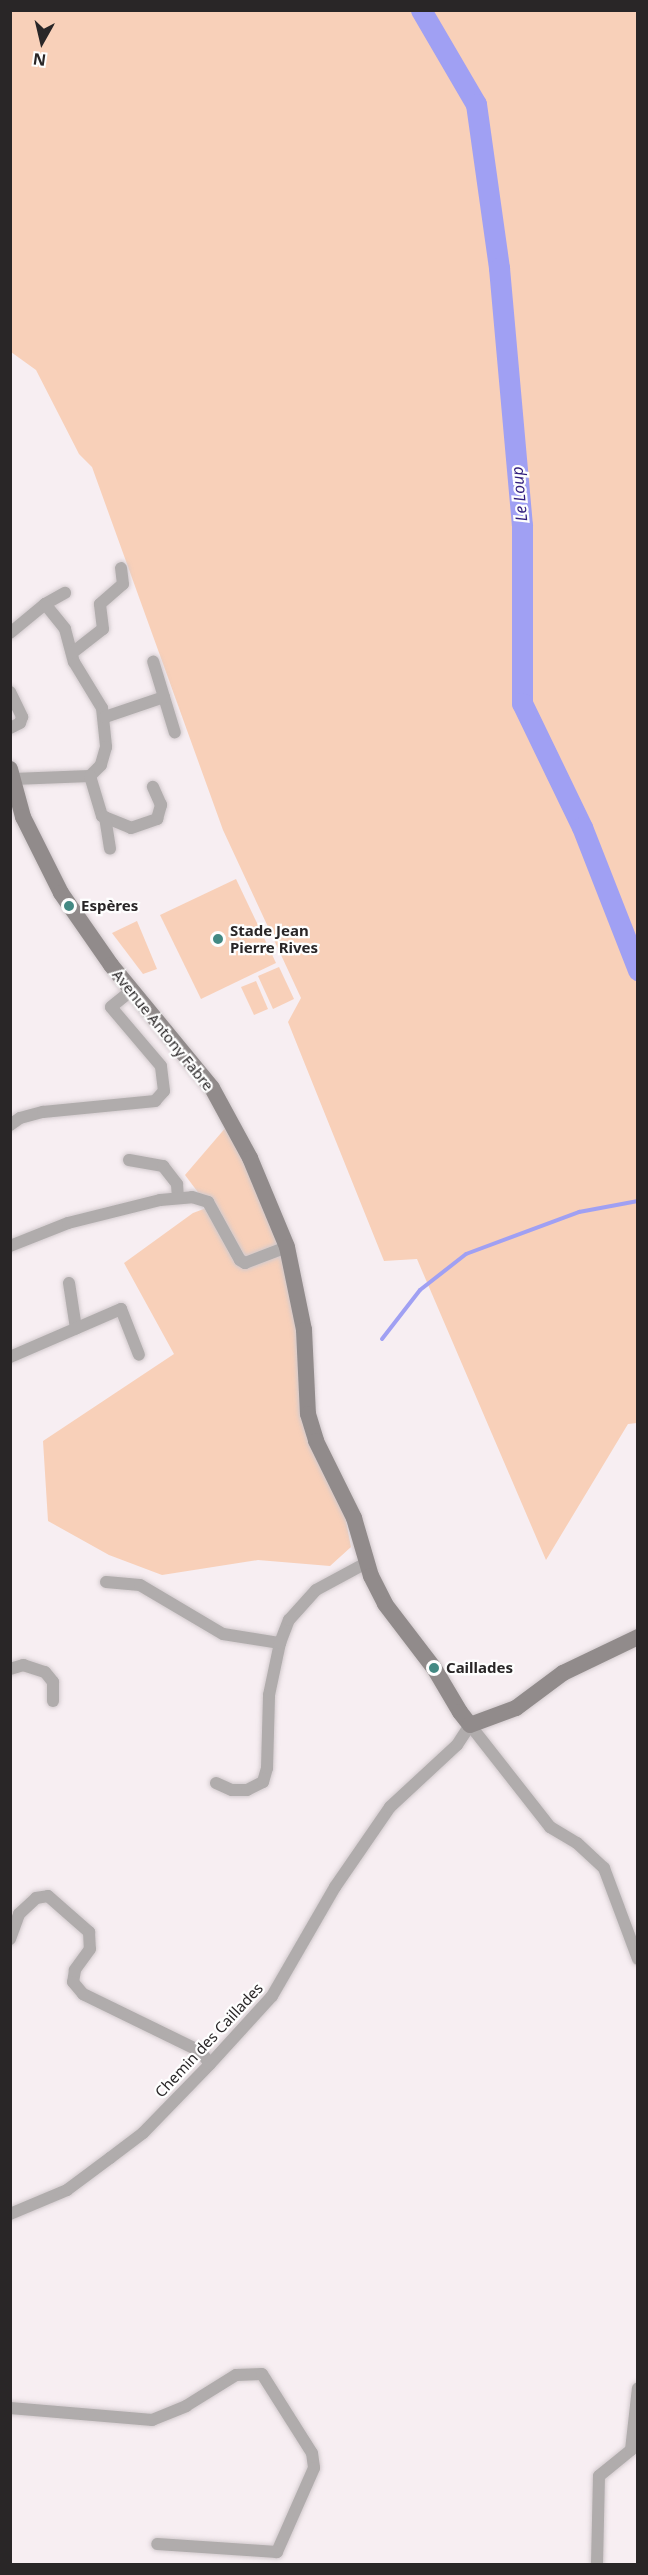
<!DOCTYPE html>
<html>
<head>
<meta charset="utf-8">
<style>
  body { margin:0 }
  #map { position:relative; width:648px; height:2575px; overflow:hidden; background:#f7eef2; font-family:"Noto Sans",sans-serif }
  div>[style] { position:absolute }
  .green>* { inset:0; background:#f8d0b9 }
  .stream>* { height:4px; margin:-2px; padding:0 2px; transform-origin:2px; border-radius:2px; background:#a0a0f3 }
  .river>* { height:21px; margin:-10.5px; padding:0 10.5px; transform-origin:10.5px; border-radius:10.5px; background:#a0a0f3 }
  .roads { filter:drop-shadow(0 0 2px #d2cacd) drop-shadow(0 0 2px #d2cacd) }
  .street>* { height:12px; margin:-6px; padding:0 6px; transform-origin:6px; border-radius:6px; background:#b0acac }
  .secondary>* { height:16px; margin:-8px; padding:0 8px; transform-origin:8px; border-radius:8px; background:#918b8b }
  .dots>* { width:16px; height:16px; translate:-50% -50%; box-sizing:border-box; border:3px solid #fefefe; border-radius:50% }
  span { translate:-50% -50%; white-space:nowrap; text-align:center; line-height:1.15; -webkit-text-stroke:4.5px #fefefe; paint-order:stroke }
  .poi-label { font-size:15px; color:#292627; font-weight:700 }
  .left { translate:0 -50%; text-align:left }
  .street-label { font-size:15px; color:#292627 }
  .water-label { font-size:16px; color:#311e7d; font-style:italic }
  .frame { position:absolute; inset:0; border:12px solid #292627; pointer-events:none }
  .north { position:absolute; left:12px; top:12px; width:60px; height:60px; -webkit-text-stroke:4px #fefefe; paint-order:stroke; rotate:188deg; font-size:16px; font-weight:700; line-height:24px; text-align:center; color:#292627 }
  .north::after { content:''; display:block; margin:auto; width:21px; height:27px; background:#292627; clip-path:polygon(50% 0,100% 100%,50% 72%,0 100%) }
</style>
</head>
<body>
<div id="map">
  <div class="green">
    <i style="clip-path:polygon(11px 10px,637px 11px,637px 1423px,628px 1424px,546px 1560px,417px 1259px,384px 1261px,288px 1022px,301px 998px,223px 830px,92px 467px,79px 454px,36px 370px,11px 352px)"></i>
    <i style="clip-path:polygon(236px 879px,276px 963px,201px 999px,160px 915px)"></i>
    <i style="clip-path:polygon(137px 921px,157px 969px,143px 974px,112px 933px)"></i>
    <i style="clip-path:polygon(279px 967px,294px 999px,273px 1009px,258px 976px)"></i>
    <i style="clip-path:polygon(256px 981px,268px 1009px,254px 1015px,241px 987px)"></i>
    <i style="clip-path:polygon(227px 1126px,277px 1230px,311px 1343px,313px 1448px,344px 1511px,351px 1547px,330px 1566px,258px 1560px,162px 1575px,109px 1555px,48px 1521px,43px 1441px,174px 1354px,124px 1263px,193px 1213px,209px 1207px,185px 1175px)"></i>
  </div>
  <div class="stream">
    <i style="left:382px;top:1339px;width:62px;rotate:-52.2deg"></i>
    <i style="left:420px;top:1290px;width:58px;rotate:-38deg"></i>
    <i style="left:466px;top:1254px;width:121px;rotate:-20.4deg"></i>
    <i style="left:579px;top:1212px;width:60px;rotate:-10.6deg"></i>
  </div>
  <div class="river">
    <i style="left:421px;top:10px;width:109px;rotate:59.7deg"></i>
    <i style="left:476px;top:104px;width:166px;rotate:82deg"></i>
    <i style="left:499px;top:268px;width:258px;rotate:84.9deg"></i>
    <i style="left:522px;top:525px;width:178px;rotate:90deg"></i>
    <i style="left:522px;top:703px;width:138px;rotate:64.2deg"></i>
    <i style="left:582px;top:827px;width:154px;rotate:68.6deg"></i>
  </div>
  <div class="roads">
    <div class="street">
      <i style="left:45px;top:604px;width:23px;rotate:-29deg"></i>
      <i style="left:10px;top:633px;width:45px;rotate:-39.6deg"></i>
      <i style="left:45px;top:604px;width:32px;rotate:51deg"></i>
      <i style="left:65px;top:629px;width:34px;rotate:75deg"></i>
      <i style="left:74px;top:662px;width:54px;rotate:58.7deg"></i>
      <i style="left:102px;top:708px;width:39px;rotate:84deg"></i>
      <i style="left:106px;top:747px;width:19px;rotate:106deg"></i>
      <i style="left:101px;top:765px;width:16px;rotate:135deg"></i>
      <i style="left:90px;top:776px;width:77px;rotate:177.8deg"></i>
      <i style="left:72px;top:653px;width:39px;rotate:-38deg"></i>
      <i style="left:103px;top:629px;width:25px;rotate:-97deg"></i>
      <i style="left:100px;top:604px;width:30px;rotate:-41deg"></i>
      <i style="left:123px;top:584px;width:16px;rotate:-97deg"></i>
      <i style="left:10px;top:692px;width:28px;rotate:64deg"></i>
      <i style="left:22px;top:717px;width:6px;rotate:108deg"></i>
      <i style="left:20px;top:723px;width:11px;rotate:153deg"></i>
      <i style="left:164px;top:697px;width:37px;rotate:73deg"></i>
      <i style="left:105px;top:717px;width:62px;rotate:-18.7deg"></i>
      <i style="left:164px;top:697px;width:37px;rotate:-107deg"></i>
      <i style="left:90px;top:776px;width:42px;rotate:73.3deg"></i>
      <i style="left:102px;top:816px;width:31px;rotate:22deg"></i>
      <i style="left:131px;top:828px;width:28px;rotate:-19deg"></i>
      <i style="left:157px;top:819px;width:15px;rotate:-74deg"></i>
      <i style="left:161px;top:805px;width:20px;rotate:-114deg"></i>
      <i style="left:105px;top:817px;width:32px;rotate:81deg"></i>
      <i style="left:10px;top:1125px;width:12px;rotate:-35deg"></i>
      <i style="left:20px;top:1118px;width:24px;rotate:-15deg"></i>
      <i style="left:43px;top:1112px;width:113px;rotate:-5.6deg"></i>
      <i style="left:155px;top:1101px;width:13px;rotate:-48deg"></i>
      <i style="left:164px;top:1091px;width:25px;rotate:-97deg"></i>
      <i style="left:161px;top:1066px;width:77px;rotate:-130.3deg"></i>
      <i style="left:111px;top:1007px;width:27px;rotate:-39deg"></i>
      <i style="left:129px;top:1160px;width:35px;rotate:10deg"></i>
      <i style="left:163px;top:1166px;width:23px;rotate:52deg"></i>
      <i style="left:177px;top:1184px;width:14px;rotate:86deg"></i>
      <i style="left:10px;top:1246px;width:62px;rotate:-21.6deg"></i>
      <i style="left:68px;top:1223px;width:95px;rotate:-14deg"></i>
      <i style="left:160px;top:1200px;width:32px;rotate:-5deg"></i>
      <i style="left:192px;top:1197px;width:17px;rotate:17deg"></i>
      <i style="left:208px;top:1202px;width:66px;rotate:61.1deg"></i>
      <i style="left:240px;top:1260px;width:6px;rotate:31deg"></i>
      <i style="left:245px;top:1263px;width:45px;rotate:-20.9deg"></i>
      <i style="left:69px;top:1283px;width:46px;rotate:81.2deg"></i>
      <i style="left:10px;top:1357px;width:121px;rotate:-23.4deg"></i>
      <i style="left:121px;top:1309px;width:49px;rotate:68.6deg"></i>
      <i style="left:106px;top:1582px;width:34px;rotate:5deg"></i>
      <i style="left:140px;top:1585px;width:96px;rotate:30.6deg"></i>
      <i style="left:223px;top:1634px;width:58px;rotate:9deg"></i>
      <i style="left:10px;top:1669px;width:14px;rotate:-17deg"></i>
      <i style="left:23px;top:1665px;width:23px;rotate:18deg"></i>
      <i style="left:45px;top:1672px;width:13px;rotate:51deg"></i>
      <i style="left:53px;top:1682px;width:19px;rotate:90deg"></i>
      <i style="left:216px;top:1783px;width:17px;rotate:24deg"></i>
      <i style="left:232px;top:1790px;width:15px"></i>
      <i style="left:247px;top:1790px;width:18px;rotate:-27deg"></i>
      <i style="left:263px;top:1782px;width:15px;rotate:-74deg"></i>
      <i style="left:267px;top:1768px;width:73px;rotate:-88.4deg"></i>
      <i style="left:269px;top:1695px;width:53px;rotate:-78.1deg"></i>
      <i style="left:280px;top:1643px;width:25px;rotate:-69deg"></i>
      <i style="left:289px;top:1620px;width:40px;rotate:-48deg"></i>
      <i style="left:316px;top:1590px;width:59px;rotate:-28.3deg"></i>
      <i style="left:10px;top:1939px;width:27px;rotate:-70deg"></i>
      <i style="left:19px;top:1914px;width:23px;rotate:-43deg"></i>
      <i style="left:36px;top:1898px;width:12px;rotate:-9deg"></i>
      <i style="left:48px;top:1896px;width:55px;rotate:41.3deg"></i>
      <i style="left:89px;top:1932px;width:17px;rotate:87deg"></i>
      <i style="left:90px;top:1949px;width:26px;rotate:126deg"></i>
      <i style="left:75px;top:1970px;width:12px;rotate:99deg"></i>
      <i style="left:73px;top:1982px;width:16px;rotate:50deg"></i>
      <i style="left:83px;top:1994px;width:130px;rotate:26deg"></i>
      <i style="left:200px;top:2051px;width:16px;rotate:52deg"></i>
      <i style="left:10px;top:2214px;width:62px;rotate:-22.8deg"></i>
      <i style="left:67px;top:2190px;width:54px;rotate:-36.7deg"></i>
      <i style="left:110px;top:2158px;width:41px;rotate:-37.1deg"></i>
      <i style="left:143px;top:2133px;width:96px;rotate:-45.8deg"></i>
      <i style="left:210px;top:2064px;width:92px;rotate:-47.6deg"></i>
      <i style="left:272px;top:1996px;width:126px;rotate:-60deg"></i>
      <i style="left:335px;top:1887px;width:97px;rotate:-55.5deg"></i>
      <i style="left:390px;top:1807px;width:91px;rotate:-42.8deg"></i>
      <i style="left:457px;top:1745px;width:24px;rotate:-57deg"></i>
      <i style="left:470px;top:1725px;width:130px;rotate:51.9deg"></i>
      <i style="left:550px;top:1827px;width:31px;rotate:31deg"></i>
      <i style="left:577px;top:1843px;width:37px;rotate:43deg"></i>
      <i style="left:604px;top:1868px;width:97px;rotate:69.5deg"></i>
      <i style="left:10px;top:2408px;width:143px;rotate:4.8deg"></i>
      <i style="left:152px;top:2420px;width:37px;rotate:-22deg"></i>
      <i style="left:186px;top:2406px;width:59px;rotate:-31.8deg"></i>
      <i style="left:236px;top:2375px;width:26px;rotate:-2deg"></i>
      <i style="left:262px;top:2374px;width:93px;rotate:57.7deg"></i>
      <i style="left:312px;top:2453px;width:15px;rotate:82deg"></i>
      <i style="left:314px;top:2468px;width:92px;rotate:113.8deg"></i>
      <i style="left:277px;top:2552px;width:120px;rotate:-176.2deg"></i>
      <i style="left:597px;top:2564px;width:88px;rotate:-88.7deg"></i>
      <i style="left:599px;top:2476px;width:41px;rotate:-39.1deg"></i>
      <i style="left:631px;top:2450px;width:62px;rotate:-83.6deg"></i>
    </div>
    <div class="secondary">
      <i style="left:10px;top:769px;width:50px;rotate:74.8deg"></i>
      <i style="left:23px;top:817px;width:85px;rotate:63.4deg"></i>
      <i style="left:61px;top:893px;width:88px;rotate:55.2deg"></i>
      <i style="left:111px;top:965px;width:159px;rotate:50.6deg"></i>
      <i style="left:212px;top:1088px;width:80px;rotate:61.5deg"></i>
      <i style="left:250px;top:1158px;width:96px;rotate:67.4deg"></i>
      <i style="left:287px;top:1247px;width:85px;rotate:78.4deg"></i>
      <i style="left:304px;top:1330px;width:84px;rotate:87.3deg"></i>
      <i style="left:308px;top:1414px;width:28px;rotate:73deg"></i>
      <i style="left:316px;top:1441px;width:86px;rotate:63.7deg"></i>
      <i style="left:354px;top:1518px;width:60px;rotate:73.7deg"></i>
      <i style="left:371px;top:1576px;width:31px;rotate:63deg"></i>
      <i style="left:385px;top:1604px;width:81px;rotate:52.6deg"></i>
      <i style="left:434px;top:1668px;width:51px;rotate:59.4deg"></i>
      <i style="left:460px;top:1712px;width:16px;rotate:52deg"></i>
      <i style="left:470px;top:1725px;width:49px;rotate:-20.3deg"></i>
      <i style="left:516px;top:1708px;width:59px;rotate:-36.7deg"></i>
      <i style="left:563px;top:1673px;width:83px;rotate:-25.6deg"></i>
    </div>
  </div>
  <div class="dots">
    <i style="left:69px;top:906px;background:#438983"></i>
    <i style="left:218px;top:939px;background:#438983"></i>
    <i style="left:434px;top:1668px;background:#438983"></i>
  </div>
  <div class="poi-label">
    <span class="left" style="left:81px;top:906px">Espères</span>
    <span class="left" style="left:230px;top:939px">Stade Jean<br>Pierre Rives</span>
    <span class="left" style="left:446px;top:1668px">Caillades</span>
  </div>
  <div class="street-label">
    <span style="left:163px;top:1030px;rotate:51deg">Avenue Antony Fabre</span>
    <span style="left:209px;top:2040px;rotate:-47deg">Chemin des Caillades</span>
  </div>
  <div class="water-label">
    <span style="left:519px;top:494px;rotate:-95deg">Le Loup</span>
  </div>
  <div class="frame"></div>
  <div class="north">N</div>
</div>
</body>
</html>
